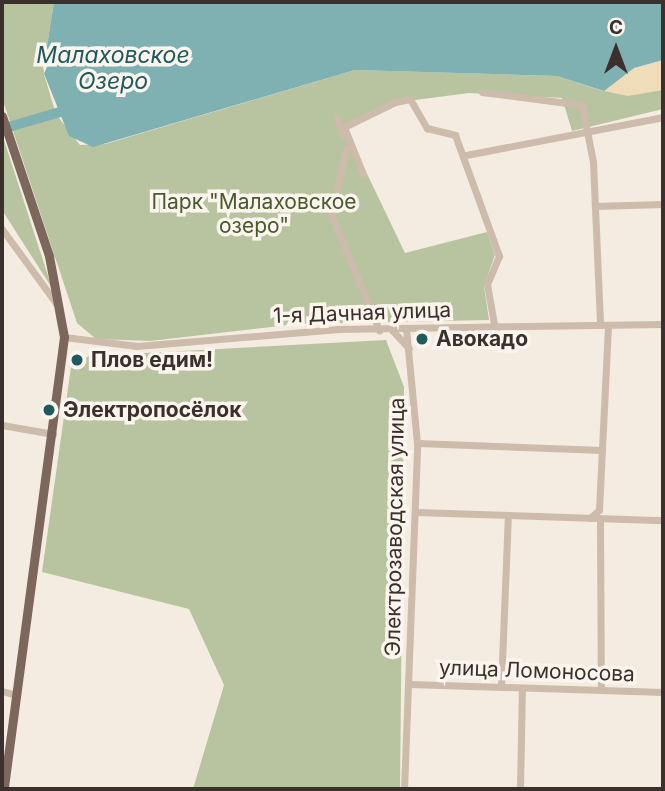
<!DOCTYPE html>
<html>
<head>
<meta charset="utf-8">
<style>
  body { margin:0 }
  #map { position:relative; width:665px; height:791px; overflow:hidden; background:#f4ebe1; font-family:Inter,sans-serif }
  div>[style] { position:absolute }
  .green>* { inset:0; background:#b8c4a0 }
  .sand>* { inset:0; background:#efdcb8 }
  .water>* { inset:0; background:#7fb0b2 }
  .river>* { height:10px; margin:-5px; padding:0 5px; transform-origin:5px; border-radius:5px; background:#7fb0b2 }
  .minor>* { height:7px; margin:-3.5px; padding:0 3.5px; transform-origin:3.5px; border-radius:3.5px; background:#cdbbac }
  .major>* { height:9px; margin:-4.5px; padding:0 4.5px; transform-origin:4.5px; border-radius:4.5px; background:#7d675c }
  .dots>* { width:19px; height:19px; translate:-50% -50%; box-sizing:border-box; border:4px solid #fbf5ee; border-radius:50% }
  span { translate:-50% -50%; white-space:nowrap; text-align:center; line-height:1.15; -webkit-text-stroke:7px #fbf5ee; paint-order:stroke }
  .park-label { font-size:21px; color:#4a5a2e }
  .street-label { font-size:21px; color:#3b302b }
  .poi-label { font-size:21px; color:#3b302b; font-weight:700 }
  .left { translate:0 -50%; text-align:left }
  .water-label { font-size:23px; color:#1f5a5e; font-style:italic }
  .frame { position:absolute; inset:0; border:4px solid #3b302b; pointer-events:none }
  .north { position:absolute; left:581px; top:14px; width:70px; height:70px; -webkit-text-stroke:5px #fbf5ee; paint-order:stroke; rotate:0deg; font-size:19px; font-weight:700; line-height:28px; text-align:center; color:#3b302b }
  .north::after { content:''; display:block; margin:auto; width:24px; height:32px; background:#3b302b; clip-path:polygon(50% 0,100% 100%,50% 72%,0 100%) }
</style>
</head>
<body>
<div id="map">
  <div class="green">
    <i style="clip-path:polygon(2px 2px,54px 2px,43px 71px,56px 114px,80px 145px,105px 144px,355px 70px,557px 76px,603px 91px,663px 60px,663px 109px,572px 131px,562px 98px,469px 93px,407px 101px,346px 130px,405px 253px,487px 232px,495px 255px,484px 286px,489px 320px,297px 324px,150px 341px,96px 339px,77px 323px,2px 98px)"></i>
    <i style="clip-path:polygon(2px 134px,52px 288px,2px 210px)"></i>
    <i style="clip-path:polygon(386px 340px,404px 387px,400px 789px,193px 789px,224px 685px,189px 609px,42px 572px,71px 367px,89px 356px)"></i>
  </div>
  <div class="sand">
    <i style="clip-path:polygon(663px 60px,663px 90px,628px 96px,604px 91px,634px 68px)"></i>
  </div>
  <div class="water">
    <i style="clip-path:polygon(54px 2px,663px 2px,663px 60px,634px 68px,604px 91px,557px 76px,355px 70px,93px 147px,69px 136px,43px 71px)"></i>
  </div>
  <div class="river">
    <i style="left:2px;top:129px;width:68px;rotate:-16.3deg"></i>
  </div>
  <div class="minor">
    <i style="left:482px;top:92px;width:101px;rotate:7.4deg"></i>
    <i style="left:582px;top:105px;width:58px;rotate:79.1deg"></i>
    <i style="left:593px;top:162px;width:163px;rotate:87.5deg"></i>
    <i style="left:337px;top:118px;width:17px;rotate:73deg"></i>
    <i style="left:346px;top:149px;width:67px;rotate:103deg"></i>
    <i style="left:331px;top:214px;width:126px;rotate:67.5deg"></i>
    <i style="left:466px;top:155px;width:201px;rotate:-10.9deg"></i>
    <i style="left:363px;top:174px;width:51px;rotate:-112deg"></i>
    <i style="left:344px;top:127px;width:57px;rotate:-26.1deg"></i>
    <i style="left:395px;top:102px;width:15px;rotate:-11deg"></i>
    <i style="left:410px;top:99px;width:34px;rotate:60deg"></i>
    <i style="left:427px;top:128px;width:29px;rotate:14deg"></i>
    <i style="left:455px;top:135px;width:129px;rotate:70deg"></i>
    <i style="left:499px;top:256px;width:30px;rotate:113deg"></i>
    <i style="left:487px;top:284px;width:41px;rotate:80.1deg"></i>
    <i style="left:595px;top:206px;width:68px;rotate:-1.7deg"></i>
    <i style="left:2px;top:229px;width:92px;rotate:53.9deg"></i>
    <i style="left:391px;top:329px;width:26px;rotate:47deg"></i>
    <i style="left:64px;top:337px;width:74px;rotate:7deg"></i>
    <i style="left:137px;top:346px;width:202px;rotate:-4.8deg"></i>
    <i style="left:338px;top:329px;width:325px;rotate:-0.9deg"></i>
    <i style="left:2px;top:425px;width:52px;rotate:10deg"></i>
    <i style="left:417px;top:443px;width:185px;rotate:2.2deg"></i>
    <i style="left:416px;top:512px;width:247px;rotate:1.9deg"></i>
    <i style="left:590px;top:518px;width:12px;rotate:-42deg"></i>
    <i style="left:599px;top:510px;width:185px;rotate:-87.2deg"></i>
    <i style="left:600px;top:521px;width:169px;rotate:89.7deg"></i>
    <i style="left:410px;top:684px;width:253px;rotate:1.8deg"></i>
    <i style="left:501px;top:687px;width:172px;rotate:-87.7deg"></i>
    <i style="left:2px;top:691px;width:15px;rotate:16deg"></i>
    <i style="left:404px;top:789px;width:346px;rotate:-87.8deg"></i>
    <i style="left:417px;top:443px;width:115px;rotate:-95.5deg"></i>
    <i style="left:520px;top:789px;width:101px;rotate:-88.9deg"></i>
  </div>
  <div class="major">
    <i style="left:2px;top:116px;width:148px;rotate:71.4deg"></i>
    <i style="left:49px;top:256px;width:82px;rotate:79.5deg"></i>
    <i style="left:64px;top:337px;width:456px;rotate:97.6deg"></i>
  </div>
  <div class="dots">
    <i style="left:422px;top:339px;background:#1f5a5e"></i>
    <i style="left:77px;top:360px;background:#1f5a5e"></i>
    <i style="left:49px;top:410px;background:#1f5a5e"></i>
  </div>
  <div class="park-label">
    <span style="left:254px;top:214px">Парк "Малаховское<br>озеро"</span>
  </div>
  <div class="street-label">
    <span style="left:362px;top:313px;rotate:-2deg">1-я Дачная улица</span>
    <span style="left:395px;top:527px;rotate:-89deg">Электрозаводская улица</span>
    <span style="left:537px;top:671px;rotate:2deg">улица Ломоносова</span>
  </div>
  <div class="poi-label">
    <span class="left" style="left:436px;top:339px">Авокадо</span>
    <span class="left" style="left:91px;top:360px">Плов едим!</span>
    <span class="left" style="left:63px;top:410px">Электропосёлок</span>
  </div>
  <div class="water-label">
    <span style="left:113px;top:68px">Малаховское<br>Озеро</span>
  </div>
  <div class="frame"></div>
  <div class="north">С</div>
</div>
</body>
</html>
